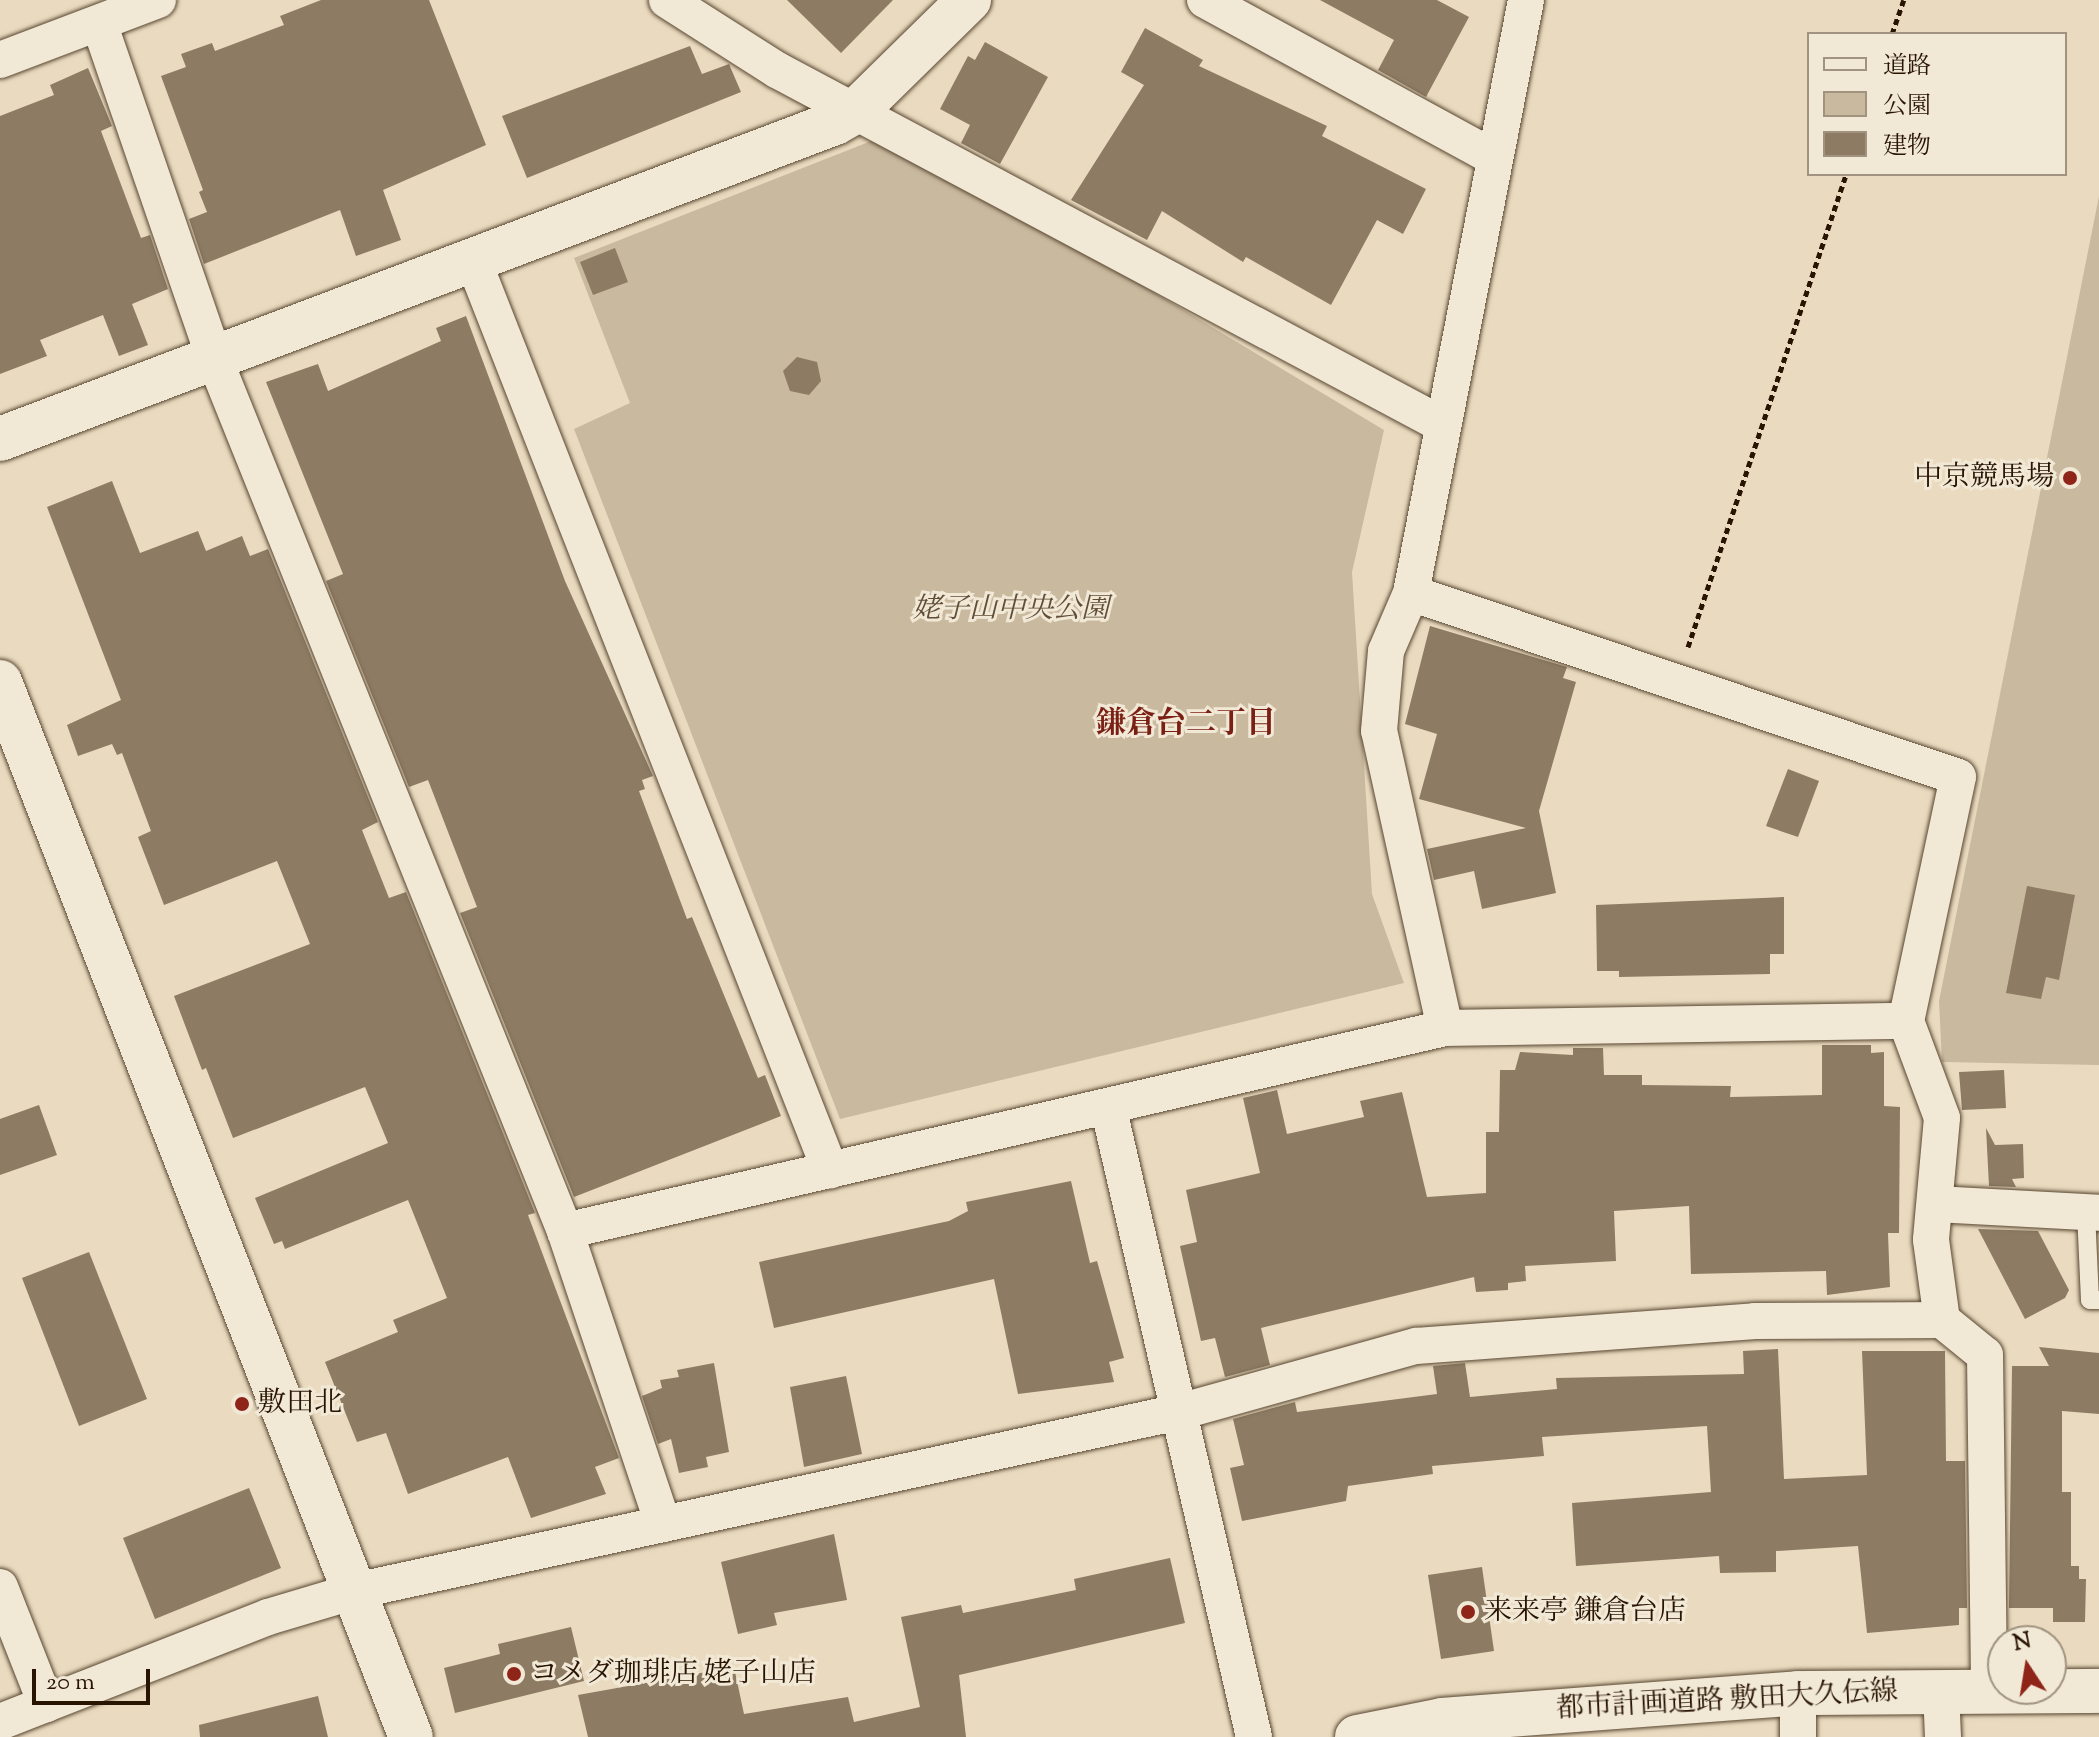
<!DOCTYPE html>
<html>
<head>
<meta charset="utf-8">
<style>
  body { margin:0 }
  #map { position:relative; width:2099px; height:1737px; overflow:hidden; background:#eadbc0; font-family:"Sorts Mill Goudy","Noto Serif JP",serif }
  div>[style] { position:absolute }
  .green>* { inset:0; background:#c9b99f }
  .building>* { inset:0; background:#8d7b64 }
  .path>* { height:5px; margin-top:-2.5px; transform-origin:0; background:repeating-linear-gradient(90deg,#281400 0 6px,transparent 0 10px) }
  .roads { filter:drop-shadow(0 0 2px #584630) drop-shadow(0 0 2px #584630) }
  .lane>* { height:18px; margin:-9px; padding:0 9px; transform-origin:9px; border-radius:9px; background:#f1e8d6 }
  .street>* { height:36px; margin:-18px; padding:0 18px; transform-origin:18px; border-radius:18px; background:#f1e8d6 }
  .secondary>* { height:44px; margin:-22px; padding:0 22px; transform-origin:22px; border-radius:22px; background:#f1e8d6 }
  .dots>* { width:22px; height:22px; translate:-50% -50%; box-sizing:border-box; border:4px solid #f1e8d6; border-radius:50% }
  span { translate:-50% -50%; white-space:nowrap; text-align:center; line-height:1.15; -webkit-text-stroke:6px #f1e8d6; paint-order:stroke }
  .poi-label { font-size:28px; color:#281400 }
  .right { translate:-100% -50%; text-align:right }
  .left { translate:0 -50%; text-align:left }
  .park-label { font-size:28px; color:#604e38; font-style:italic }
  .street-label { font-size:28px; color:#281400 }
  .neighbourhood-label { font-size:30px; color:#7a1f14; font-weight:700 }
  .legend { position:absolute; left:1807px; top:32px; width:260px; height:144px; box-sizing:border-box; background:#f1e8d6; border:2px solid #a19380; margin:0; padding:10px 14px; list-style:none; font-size:24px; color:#281400 }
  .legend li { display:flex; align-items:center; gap:16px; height:40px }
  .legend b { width:40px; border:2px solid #a19380 }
  .north { position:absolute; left:1987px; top:1625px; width:80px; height:80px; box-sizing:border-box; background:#f1e8d6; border:2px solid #a19380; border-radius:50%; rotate:348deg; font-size:22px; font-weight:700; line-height:32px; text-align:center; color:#281400 }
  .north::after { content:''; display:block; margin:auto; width:28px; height:36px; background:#8f2418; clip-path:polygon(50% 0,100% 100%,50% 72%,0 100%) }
  .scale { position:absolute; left:32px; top:1669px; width:118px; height:36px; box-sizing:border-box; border:4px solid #281400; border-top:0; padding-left:10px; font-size:24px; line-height:28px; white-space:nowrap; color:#281400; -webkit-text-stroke:6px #f1e8d6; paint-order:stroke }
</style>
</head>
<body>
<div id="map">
  <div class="green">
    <i style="clip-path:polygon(889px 134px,1384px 430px,1352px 572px,1372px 894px,1404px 983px,840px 1119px,574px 429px,630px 403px,574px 258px)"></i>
    <i style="clip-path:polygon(2099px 196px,2099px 1065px,1942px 1062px,1939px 1001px)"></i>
  </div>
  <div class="building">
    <i style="clip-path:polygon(321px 0,429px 0,486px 145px,383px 190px,401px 240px,356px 256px,340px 210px,204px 264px,189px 219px,207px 212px,199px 192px,203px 190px,161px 76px,186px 67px,181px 54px,212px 43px,215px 51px,284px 25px,280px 16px)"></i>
    <i style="clip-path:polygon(787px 0,893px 0,841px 53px)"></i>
    <i style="clip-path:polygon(1320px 0,1437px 0,1469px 17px,1426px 97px,1378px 70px,1394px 40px)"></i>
    <i style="clip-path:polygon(1145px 28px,1203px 60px,1199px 66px,1327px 126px,1322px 136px,1426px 189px,1403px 234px,1377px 220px,1331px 305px,1246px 257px,1243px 262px,1162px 211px,1147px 240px,1071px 200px,1144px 85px,1121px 72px)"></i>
    <i style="clip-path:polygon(985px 42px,1048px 77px,1000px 164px,961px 143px,970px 125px,940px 109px,968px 56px,975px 60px)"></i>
    <i style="clip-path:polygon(690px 46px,702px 74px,729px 64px,741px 92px,527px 178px,502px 116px)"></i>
    <i style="clip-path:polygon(88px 68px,112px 126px,101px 131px,141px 238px,150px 235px,168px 289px,132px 304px,148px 345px,119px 356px,103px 315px,40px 340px,47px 356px,0 374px,0 116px,54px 95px,50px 85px)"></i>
    <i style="clip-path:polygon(615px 248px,628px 282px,593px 295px,580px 262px)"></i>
    <i style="clip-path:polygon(466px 316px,565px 581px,653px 776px,642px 780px,645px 789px,639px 791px,687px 919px,692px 917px,758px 1078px,765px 1075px,781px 1116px,574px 1197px,460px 913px,477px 907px,428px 780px,409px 787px,326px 581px,343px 574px,266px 382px,318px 364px,328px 391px,441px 341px,436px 328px)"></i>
    <i style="clip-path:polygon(797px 357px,817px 362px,821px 381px,809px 395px,790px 391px,783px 371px)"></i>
    <i style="clip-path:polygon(112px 481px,140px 553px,198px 531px,206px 551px,242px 536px,250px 556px,268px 549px,378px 822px,362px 830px,389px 898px,406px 892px,535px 1213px,528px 1215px,619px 1458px,595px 1467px,606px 1494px,531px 1518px,508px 1457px,408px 1494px,386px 1433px,357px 1442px,325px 1362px,398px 1332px,393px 1320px,447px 1298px,408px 1200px,285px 1249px,282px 1241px,274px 1244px,255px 1198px,388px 1143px,365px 1087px,233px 1138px,206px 1068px,202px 1070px,174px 996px,310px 944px,277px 861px,164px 905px,138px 837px,151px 831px,122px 753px,117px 755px,112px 744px,78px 756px,67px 725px,121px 700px,47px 507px)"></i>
    <i style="clip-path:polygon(1430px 626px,1567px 667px,1563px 678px,1576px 682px,1539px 811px,1556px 893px,1482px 909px,1474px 871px,1434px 880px,1427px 849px,1526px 828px,1419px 799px,1437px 734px,1405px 724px)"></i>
    <i style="clip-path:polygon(1788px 769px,1819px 781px,1798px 837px,1766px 826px)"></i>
    <i style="clip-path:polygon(2027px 886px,2075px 895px,2059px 980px,2046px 977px,2041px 999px,2006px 993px)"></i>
    <i style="clip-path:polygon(1784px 897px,1784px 954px,1770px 954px,1770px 974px,1619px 977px,1619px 971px,1597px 971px,1596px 905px)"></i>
    <i style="clip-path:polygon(1822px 1045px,1871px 1045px,1871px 1053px,1884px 1052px,1884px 1106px,1900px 1107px,1899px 1233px,1888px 1233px,1890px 1287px,1827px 1295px,1826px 1271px,1691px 1274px,1689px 1206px,1614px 1211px,1616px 1261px,1525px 1266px,1526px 1281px,1508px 1283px,1508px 1290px,1476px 1292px,1474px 1277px,1261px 1328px,1270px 1365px,1225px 1377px,1215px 1338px,1201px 1341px,1180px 1246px,1197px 1242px,1186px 1190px,1260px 1173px,1243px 1098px,1277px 1090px,1287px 1134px,1364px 1117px,1360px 1101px,1402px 1092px,1427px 1197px,1486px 1193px,1486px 1132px,1499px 1132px,1500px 1070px,1515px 1070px,1520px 1052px,1573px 1055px,1573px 1048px,1603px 1048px,1604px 1075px,1642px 1075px,1642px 1085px,1731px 1086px,1730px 1097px,1822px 1095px)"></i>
    <i style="clip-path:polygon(2004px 1070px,2006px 1108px,1962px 1110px,1959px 1072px)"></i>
    <i style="clip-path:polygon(39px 1105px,57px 1155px,0 1175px,0 1119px)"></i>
    <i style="clip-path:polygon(1986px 1128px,1995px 1145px,2023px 1144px,2024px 1178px,2012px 1179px,2016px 1187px,1989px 1186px)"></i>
    <i style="clip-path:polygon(1071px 1181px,1090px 1263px,1097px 1261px,1124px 1358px,1109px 1362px,1114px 1382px,1018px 1394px,994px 1279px,774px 1328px,759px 1262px,949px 1221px,968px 1211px,966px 1202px)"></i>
    <i style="clip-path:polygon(1978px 1229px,2038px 1231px,2069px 1290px,2065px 1298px,2025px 1319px)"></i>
    <i style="clip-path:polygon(89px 1252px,147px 1399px,79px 1426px,22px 1278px)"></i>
    <i style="clip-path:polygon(2039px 1347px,2099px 1353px,2099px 1414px,2062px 1411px,2062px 1492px,2071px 1492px,2071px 1566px,2079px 1566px,2079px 1579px,2086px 1579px,2085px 1622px,2053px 1622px,2053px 1608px,2009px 1608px,2012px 1366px,2049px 1366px)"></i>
    <i style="clip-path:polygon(1778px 1349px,1784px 1479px,1867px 1475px,1862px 1351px,1945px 1351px,1946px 1461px,1965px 1461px,1967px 1608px,1959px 1608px,1959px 1625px,1867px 1633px,1858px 1546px,1776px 1551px,1776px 1572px,1720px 1573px,1719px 1556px,1576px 1566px,1572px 1503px,1711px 1492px,1707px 1426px,1542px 1437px,1544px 1456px,1432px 1466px,1433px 1474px,1348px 1486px,1346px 1501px,1242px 1521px,1230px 1468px,1244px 1465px,1233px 1419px,1295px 1402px,1297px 1412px,1437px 1394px,1433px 1366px,1465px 1363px,1470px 1397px,1557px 1389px,1556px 1378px,1744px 1374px,1743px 1351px)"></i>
    <i style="clip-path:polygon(714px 1363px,729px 1452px,706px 1457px,708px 1467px,679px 1473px,671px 1439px,658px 1444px,642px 1396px,662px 1388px,660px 1380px,679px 1377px,677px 1370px)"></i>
    <i style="clip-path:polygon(846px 1376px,862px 1454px,804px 1467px,790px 1387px)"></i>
    <i style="clip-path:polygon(249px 1488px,281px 1568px,155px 1619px,123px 1538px)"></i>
    <i style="clip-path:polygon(834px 1534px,847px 1600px,774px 1613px,777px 1625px,738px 1634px,721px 1562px)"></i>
    <i style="clip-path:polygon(1170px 1558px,1185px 1623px,959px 1675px,966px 1737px,588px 1737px,578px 1695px,734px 1667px,744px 1714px,848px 1697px,854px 1722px,920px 1707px,901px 1617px,961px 1605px,963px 1613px,1076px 1590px,1074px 1579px)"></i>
    <i style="clip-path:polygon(1482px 1567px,1494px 1651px,1441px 1659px,1428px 1575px)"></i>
    <i style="clip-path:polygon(571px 1627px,584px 1681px,455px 1713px,444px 1668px,500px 1654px,498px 1644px)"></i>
    <i style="clip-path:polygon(318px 1696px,328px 1737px,200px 1737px,199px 1725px)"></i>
  </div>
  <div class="path">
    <i style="left:1892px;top:34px;width:36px;rotate:-71deg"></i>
    <i style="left:1688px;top:647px;width:499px;rotate:-71.5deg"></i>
  </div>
  <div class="roads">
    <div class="lane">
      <i style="left:2086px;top:1212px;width:88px;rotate:87.4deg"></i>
      <i style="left:2090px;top:1300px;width:9px"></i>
    </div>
    <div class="street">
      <i style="left:667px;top:0;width:130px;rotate:32.5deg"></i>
      <i style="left:777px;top:70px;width:755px;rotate:28.06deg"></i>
      <i style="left:1205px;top:0;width:330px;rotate:28.6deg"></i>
      <i style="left:100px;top:26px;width:351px;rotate:71deg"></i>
      <i style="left:214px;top:358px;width:941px;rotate:68.1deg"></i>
      <i style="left:565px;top:1231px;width:309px;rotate:71.5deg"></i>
      <i style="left:0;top:60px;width:169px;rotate:-20.8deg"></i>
      <i style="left:473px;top:260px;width:978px;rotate:68.58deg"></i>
      <i style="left:1411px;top:593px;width:577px;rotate:18.59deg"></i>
      <i style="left:1958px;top:777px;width:249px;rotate:102deg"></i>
      <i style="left:1906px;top:1021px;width:103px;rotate:69.6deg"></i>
      <i style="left:1942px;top:1118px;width:122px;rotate:95.2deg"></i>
      <i style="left:1931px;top:1240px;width:81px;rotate:82.2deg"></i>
      <i style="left:1445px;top:1028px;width:304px;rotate:-102.5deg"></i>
      <i style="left:1379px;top:731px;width:80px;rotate:-85deg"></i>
      <i style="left:1386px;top:651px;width:63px;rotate:-66.7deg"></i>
      <i style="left:1411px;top:593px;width:604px;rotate:-79.02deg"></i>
      <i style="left:1108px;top:1106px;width:648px;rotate:76.97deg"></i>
      <i style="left:1935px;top:1204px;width:164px;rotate:3.1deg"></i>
      <i style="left:565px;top:1231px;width:903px;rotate:-12.99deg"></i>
      <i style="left:1445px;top:1028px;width:461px;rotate:-0.9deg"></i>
      <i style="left:0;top:1587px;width:126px;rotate:68.5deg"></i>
      <i style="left:1941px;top:1691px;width:46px;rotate:87.5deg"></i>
      <i style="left:1798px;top:1693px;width:44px;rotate:90deg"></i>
      <i style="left:0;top:1722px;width:288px;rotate:-21.4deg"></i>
      <i style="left:268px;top:1617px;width:91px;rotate:-16.6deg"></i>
      <i style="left:355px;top:1591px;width:843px;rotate:-12.26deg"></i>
      <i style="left:1179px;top:1412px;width:246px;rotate:-15.6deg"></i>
      <i style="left:1416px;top:1346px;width:340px;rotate:-4.2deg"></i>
      <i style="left:1755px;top:1321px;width:187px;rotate:-0.3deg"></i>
      <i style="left:1942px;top:1320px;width:55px;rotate:39.1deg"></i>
      <i style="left:1985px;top:1355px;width:335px;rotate:89.3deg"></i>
    </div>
    <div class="secondary">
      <i style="left:0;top:439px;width:893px;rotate:-20.73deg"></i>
      <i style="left:835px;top:123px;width:23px;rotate:-29deg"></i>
      <i style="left:855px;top:112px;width:160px;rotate:-44.5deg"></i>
      <i style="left:0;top:682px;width:1132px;rotate:68.72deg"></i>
      <i style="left:1357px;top:1737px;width:87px;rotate:-11.3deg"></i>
      <i style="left:1442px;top:1720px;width:357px;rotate:-4.3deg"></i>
      <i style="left:1798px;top:1693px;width:301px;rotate:-0.4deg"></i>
    </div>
  </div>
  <div class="dots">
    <i style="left:2070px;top:478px;background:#8f2418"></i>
    <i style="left:242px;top:1404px;background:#8f2418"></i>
    <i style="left:1468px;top:1612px;background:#8f2418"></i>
    <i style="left:514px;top:1674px;background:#8f2418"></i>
  </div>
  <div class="poi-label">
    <span class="right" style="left:2054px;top:478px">中京競馬場</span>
    <span class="left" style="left:258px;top:1404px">敷田北</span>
    <span class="left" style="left:1484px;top:1612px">来来亭 鎌倉台店</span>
    <span class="left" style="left:530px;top:1674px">コメダ珈琲店 姥子山店</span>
  </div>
  <div class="park-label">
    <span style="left:1011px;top:610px">姥子山中央公園</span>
  </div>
  <div class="street-label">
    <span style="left:1727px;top:1701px;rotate:-3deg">都市計画道路 敷田大久伝線</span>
  </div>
  <div class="neighbourhood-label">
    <span style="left:1186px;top:725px">鎌倉台二丁目</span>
  </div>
  <ul class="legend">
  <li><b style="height:10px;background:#f1e8d6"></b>道路</li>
  <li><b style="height:22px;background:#c9b99f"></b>公園</li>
  <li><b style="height:22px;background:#8d7b64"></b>建物</li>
  </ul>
  <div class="north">N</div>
  <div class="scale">20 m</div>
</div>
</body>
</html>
